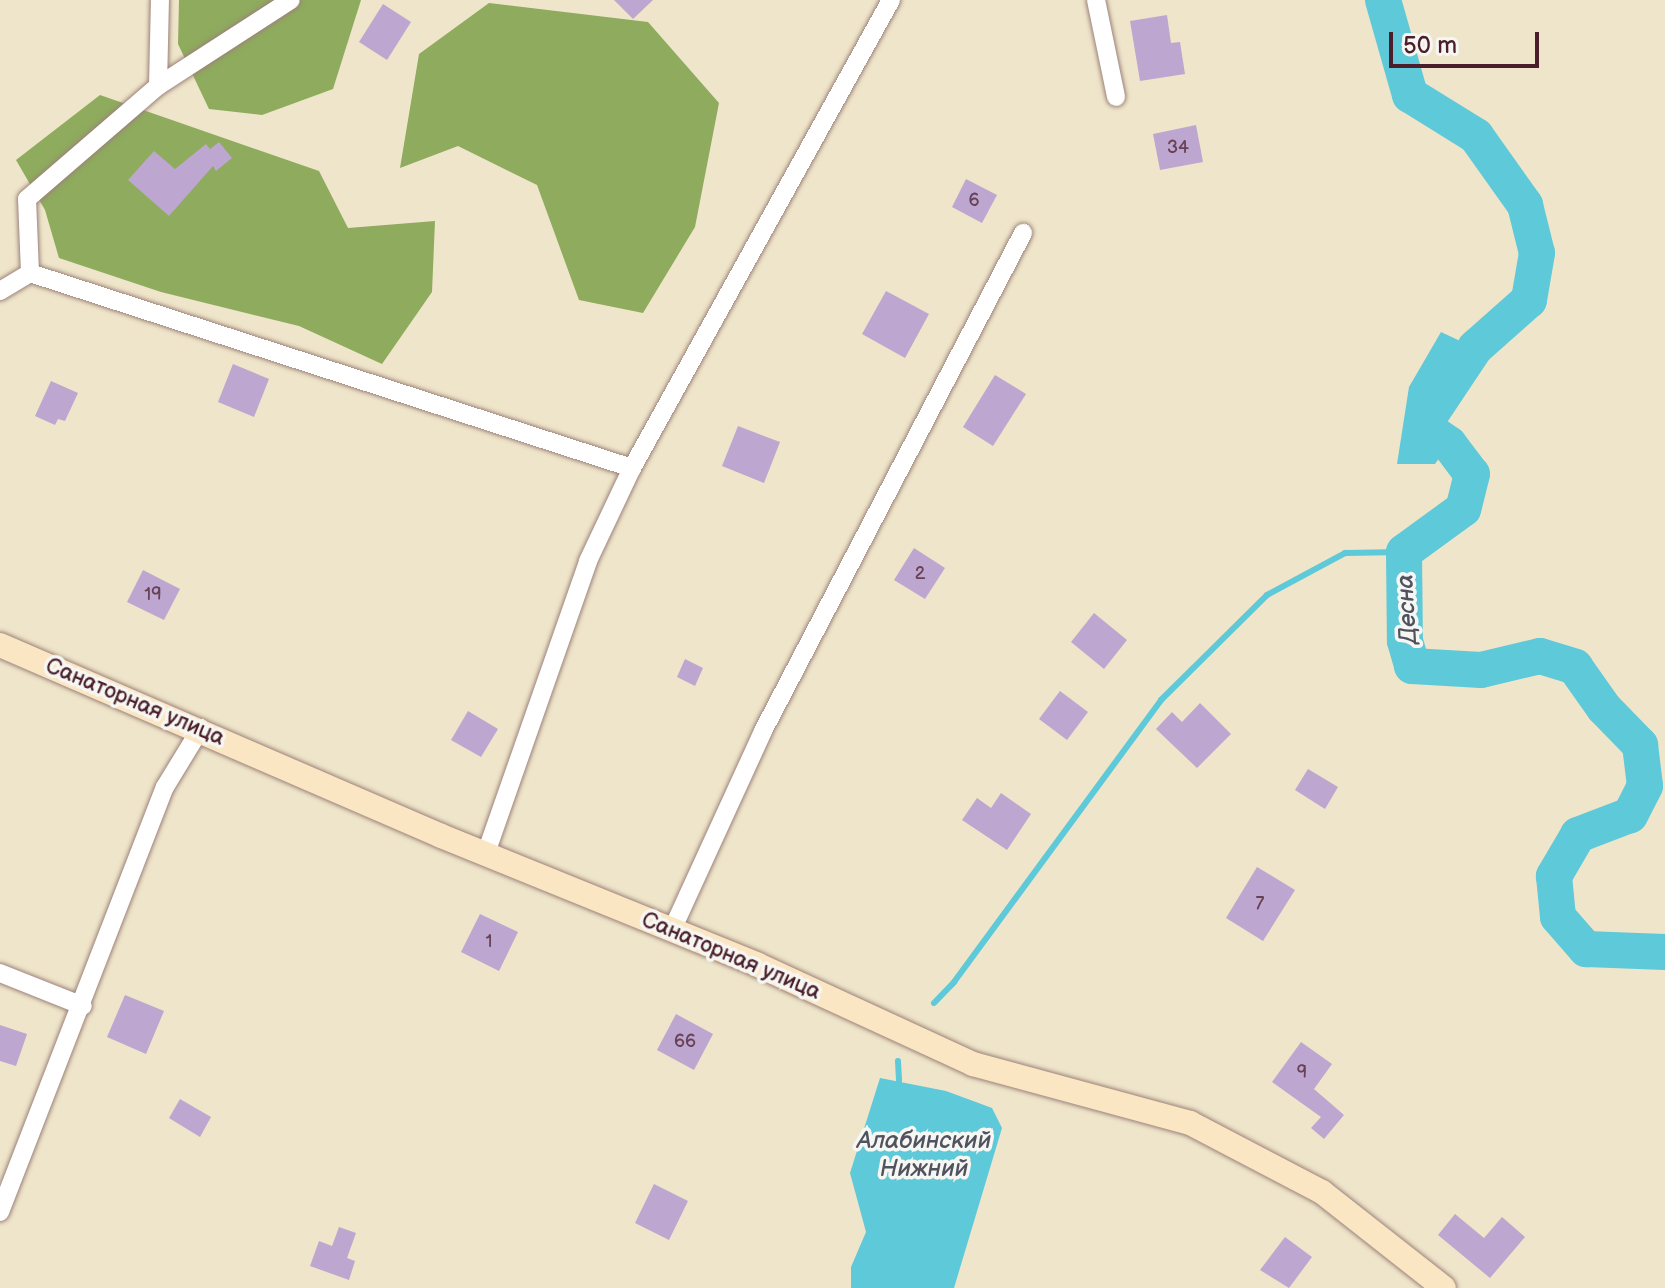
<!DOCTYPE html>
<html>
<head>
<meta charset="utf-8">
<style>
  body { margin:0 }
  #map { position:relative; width:1665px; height:1288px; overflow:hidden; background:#efe5ca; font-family:"Balsamiq Sans",sans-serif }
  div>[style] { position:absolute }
  .forest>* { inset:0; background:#8eab5e }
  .water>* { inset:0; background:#5ec9d8 }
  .stream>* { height:6px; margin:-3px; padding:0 3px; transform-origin:3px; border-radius:3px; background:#5ec9d8 }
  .river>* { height:36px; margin:-18px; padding:0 18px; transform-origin:18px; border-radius:18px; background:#5ec9d8 }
  .building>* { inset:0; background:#bda6d0 }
  .roads { filter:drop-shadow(0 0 2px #9c827a) drop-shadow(0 0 2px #9c827a) }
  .street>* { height:18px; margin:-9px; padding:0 9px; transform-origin:9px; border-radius:9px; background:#fff }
  .secondary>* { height:24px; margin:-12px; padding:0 12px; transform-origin:12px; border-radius:12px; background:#fbe6c4 }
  span { translate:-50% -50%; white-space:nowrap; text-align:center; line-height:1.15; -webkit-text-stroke:7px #f6f6f2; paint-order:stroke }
  .number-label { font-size:18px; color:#674154 }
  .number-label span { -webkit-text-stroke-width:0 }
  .street-label { font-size:22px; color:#4a1f2b }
  .water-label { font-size:24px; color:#50525f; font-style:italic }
  .scale { position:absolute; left:1389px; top:32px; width:150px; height:36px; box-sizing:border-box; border:4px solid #4a1f2b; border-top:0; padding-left:10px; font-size:24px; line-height:28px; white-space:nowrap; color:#4a1f2b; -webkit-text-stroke:6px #f6f6f2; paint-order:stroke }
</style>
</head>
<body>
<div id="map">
  <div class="forest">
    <i style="clip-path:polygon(179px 0,361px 0,333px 89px,262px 115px,209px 109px,178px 44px)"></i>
    <i style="clip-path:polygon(489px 3px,648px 22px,719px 103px,695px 227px,643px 313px,579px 300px,537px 185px,458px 146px,400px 168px,419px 54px)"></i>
    <i style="clip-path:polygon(100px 95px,319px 171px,348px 228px,435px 221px,432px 292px,382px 364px,299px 326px,161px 292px,59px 258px,45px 210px,16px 160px)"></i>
  </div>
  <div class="water">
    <i style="clip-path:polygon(1441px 332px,1475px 348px,1423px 426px,1449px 444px,1435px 464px,1397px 464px,1409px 387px)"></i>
    <i style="clip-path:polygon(880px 1078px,946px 1091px,992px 1108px,1002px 1128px,954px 1288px,851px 1288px,851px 1267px,866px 1232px,850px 1173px)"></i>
  </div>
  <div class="stream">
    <i style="left:934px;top:1003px;width:29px;rotate:-46deg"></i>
    <i style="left:954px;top:982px;width:350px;rotate:-53.7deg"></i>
    <i style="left:1161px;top:700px;width:149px;rotate:-44.7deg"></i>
    <i style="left:1267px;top:595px;width:89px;rotate:-28.3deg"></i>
    <i style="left:1345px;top:553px;width:59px;rotate:-1deg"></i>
    <i style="left:898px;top:1061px;width:20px;rotate:87deg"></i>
  </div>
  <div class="river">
    <i style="left:1383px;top:0;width:99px;rotate:74.1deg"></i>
    <i style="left:1410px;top:95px;width:78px;rotate:31.8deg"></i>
    <i style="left:1476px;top:136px;width:85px;rotate:54.6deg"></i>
    <i style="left:1525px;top:205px;width:49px;rotate:76deg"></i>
    <i style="left:1537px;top:253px;width:48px;rotate:99.7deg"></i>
    <i style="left:1529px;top:300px;width:72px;rotate:138.4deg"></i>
    <i style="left:1475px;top:348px;width:94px;rotate:123.7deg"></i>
    <i style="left:1423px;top:426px;width:32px;rotate:35deg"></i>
    <i style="left:1449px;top:444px;width:38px;rotate:53deg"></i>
    <i style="left:1472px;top:474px;width:36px;rotate:104deg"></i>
    <i style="left:1463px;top:509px;width:73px;rotate:143.9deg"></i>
    <i style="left:1404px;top:552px;width:89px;rotate:89.4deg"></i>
    <i style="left:1405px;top:641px;width:26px;rotate:74deg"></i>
    <i style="left:1412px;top:666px;width:69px;rotate:3.3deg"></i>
    <i style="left:1481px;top:670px;width:61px;rotate:-13.3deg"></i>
    <i style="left:1540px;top:656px;width:37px;rotate:17deg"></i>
    <i style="left:1575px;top:667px;width:50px;rotate:54.7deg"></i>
    <i style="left:1604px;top:708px;width:52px;rotate:45.8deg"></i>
    <i style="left:1640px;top:745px;width:41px;rotate:83deg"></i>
    <i style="left:1645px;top:786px;width:33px;rotate:117deg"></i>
    <i style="left:1630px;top:815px;width:56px;rotate:159deg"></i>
    <i style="left:1578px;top:835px;width:48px;rotate:120.3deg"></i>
    <i style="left:1554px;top:876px;width:41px;rotate:84.4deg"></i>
    <i style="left:1558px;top:917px;width:43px;rotate:48.8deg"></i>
    <i style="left:1586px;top:949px;width:79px;rotate:2.2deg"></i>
  </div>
  <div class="building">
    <i style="clip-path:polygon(614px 0,653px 0,633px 19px)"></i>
    <i style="clip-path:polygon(383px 4px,411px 22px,387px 60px,359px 42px)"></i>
    <i style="clip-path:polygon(1167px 15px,1171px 43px,1180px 42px,1185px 74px,1140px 81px,1130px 21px)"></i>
    <i style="clip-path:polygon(1196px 125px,1203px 162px,1160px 170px,1153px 134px)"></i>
    <i style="clip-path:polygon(219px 142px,232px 158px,216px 171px,213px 166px,169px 216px,128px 180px,154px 151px,175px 169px,206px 144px,210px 149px)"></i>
    <i style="clip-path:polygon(966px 179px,997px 195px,982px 223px,952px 207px)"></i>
    <i style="clip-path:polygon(886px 291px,929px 314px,905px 358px,862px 334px)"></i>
    <i style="clip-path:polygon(233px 364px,269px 379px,254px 417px,218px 402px)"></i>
    <i style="clip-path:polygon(995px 375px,1026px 394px,993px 446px,963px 427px)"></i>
    <i style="clip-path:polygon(51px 381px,78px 393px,65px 421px,58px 419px,55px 425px,35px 416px)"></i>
    <i style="clip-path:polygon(738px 426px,780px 442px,764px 483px,722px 466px)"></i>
    <i style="clip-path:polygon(914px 548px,945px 568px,925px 599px,894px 580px)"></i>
    <i style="clip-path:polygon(143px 570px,180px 589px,164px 620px,127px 602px)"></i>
    <i style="clip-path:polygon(1094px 613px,1127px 640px,1104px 669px,1071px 642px)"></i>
    <i style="clip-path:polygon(685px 659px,703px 668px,695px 686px,677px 677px)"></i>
    <i style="clip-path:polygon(1060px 691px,1088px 712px,1067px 740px,1039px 719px)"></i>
    <i style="clip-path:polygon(1200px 703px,1231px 734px,1197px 768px,1156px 729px,1172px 712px,1182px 722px)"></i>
    <i style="clip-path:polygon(468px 711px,498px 729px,481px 757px,451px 740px)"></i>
    <i style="clip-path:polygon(1308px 769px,1338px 787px,1325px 809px,1295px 790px)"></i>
    <i style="clip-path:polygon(1001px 793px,1031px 814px,1007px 850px,962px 820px,977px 798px,991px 808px)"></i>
    <i style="clip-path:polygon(1257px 867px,1295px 890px,1263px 941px,1226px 918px)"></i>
    <i style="clip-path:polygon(480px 914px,518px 932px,499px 971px,461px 952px)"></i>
    <i style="clip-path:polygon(125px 995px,164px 1011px,146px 1054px,107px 1037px)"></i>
    <i style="clip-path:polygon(676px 1014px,713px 1034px,694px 1070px,657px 1050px)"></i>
    <i style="clip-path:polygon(0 1025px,27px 1034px,16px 1066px,0 1061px)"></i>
    <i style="clip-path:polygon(1301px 1042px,1332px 1064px,1314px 1089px,1344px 1115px,1324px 1139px,1311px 1128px,1321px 1117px,1272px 1082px)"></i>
    <i style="clip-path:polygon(180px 1099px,211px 1117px,200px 1137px,169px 1118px)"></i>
    <i style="clip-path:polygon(654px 1184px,688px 1201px,669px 1240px,635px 1223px)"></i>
    <i style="clip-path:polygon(1455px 1214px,1484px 1238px,1502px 1217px,1525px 1237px,1490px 1278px,1438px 1235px)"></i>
    <i style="clip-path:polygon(339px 1227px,356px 1233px,347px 1258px,355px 1261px,349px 1280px,310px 1266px,319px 1241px,332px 1246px)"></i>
    <i style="clip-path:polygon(1285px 1237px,1312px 1257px,1289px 1288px,1260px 1270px)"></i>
  </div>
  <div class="roads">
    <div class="street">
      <i style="left:1096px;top:0;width:99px;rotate:78.3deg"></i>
      <i style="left:158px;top:86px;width:158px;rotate:-32.9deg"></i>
      <i style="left:30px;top:273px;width:74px;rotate:-92.3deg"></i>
      <i style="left:27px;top:199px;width:173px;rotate:-40.8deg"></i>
      <i style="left:158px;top:86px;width:86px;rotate:-88.7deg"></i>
      <i style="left:0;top:291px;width:35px;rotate:-31deg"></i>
      <i style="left:30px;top:273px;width:633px;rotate:17.95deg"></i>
      <i style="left:486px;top:853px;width:309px;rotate:-70.7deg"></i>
      <i style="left:588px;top:561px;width:103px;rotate:-64.7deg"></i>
      <i style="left:632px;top:468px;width:535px;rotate:-61.04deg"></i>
      <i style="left:672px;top:930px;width:219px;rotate:-65.4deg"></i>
      <i style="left:763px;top:731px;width:562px;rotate:-62.43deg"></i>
      <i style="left:0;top:973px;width:89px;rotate:21.7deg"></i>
      <i style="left:0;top:1212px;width:456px;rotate:-68.8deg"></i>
      <i style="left:165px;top:787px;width:69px;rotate:-58.6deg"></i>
    </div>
    <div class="secondary">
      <i style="left:0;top:645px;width:481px;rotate:23.4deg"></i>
      <i style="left:441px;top:836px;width:342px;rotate:22.1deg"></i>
      <i style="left:758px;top:965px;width:237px;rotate:24.7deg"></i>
      <i style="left:973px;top:1064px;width:225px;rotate:15.2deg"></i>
      <i style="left:1190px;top:1123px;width:149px;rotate:27.6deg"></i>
      <i style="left:1322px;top:1192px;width:155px;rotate:38.2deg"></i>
    </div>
  </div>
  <div class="number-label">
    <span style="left:1178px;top:148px">34</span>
    <span style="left:974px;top:201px">6</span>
    <span style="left:920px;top:574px">2</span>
    <span style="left:153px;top:595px">19</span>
    <span style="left:1260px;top:904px">7</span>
    <span style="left:489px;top:942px">1</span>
    <span style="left:685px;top:1042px">66</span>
    <span style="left:1302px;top:1073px">9</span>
  </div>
  <div class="street-label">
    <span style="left:135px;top:702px;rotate:23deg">Санаторная улица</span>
    <span style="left:731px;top:956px;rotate:23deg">Санаторная улица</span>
  </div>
  <div class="water-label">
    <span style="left:1407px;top:609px;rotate:-93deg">Десна</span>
    <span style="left:924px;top:1155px">Алабинский<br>Нижний</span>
  </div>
  <div class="scale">50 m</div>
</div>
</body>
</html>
